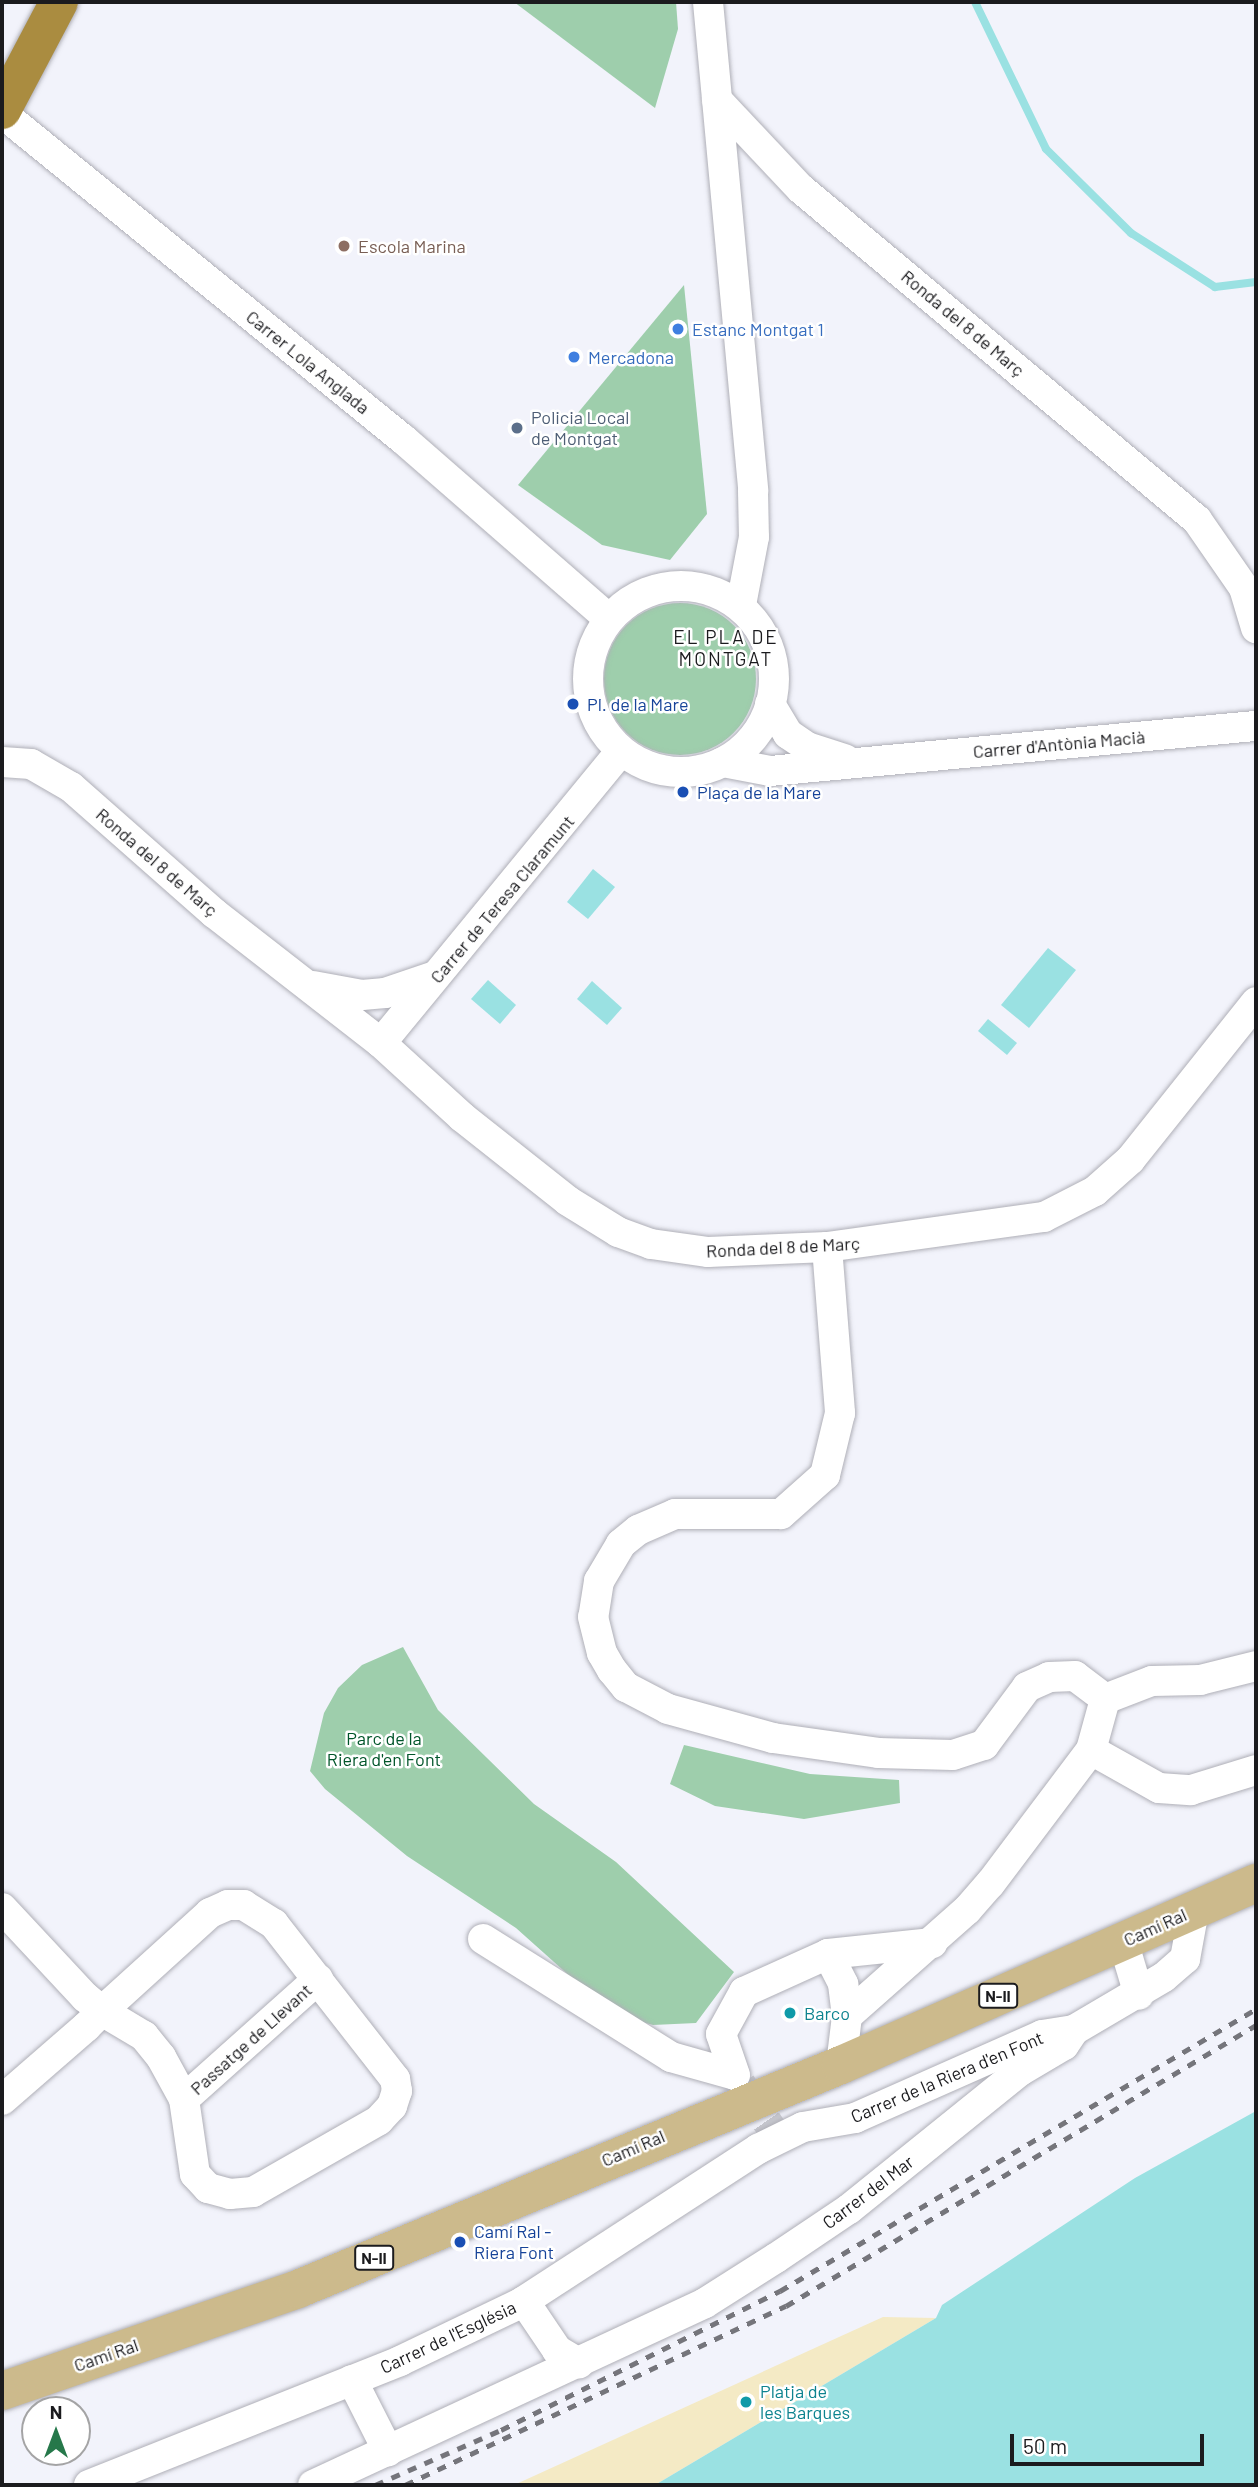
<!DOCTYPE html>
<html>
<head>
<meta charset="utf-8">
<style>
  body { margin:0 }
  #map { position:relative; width:1258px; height:2487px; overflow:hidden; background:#f2f3fb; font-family:Barlow,sans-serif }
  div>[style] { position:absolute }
  .green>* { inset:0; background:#9eceac }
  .round { border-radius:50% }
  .sand>* { inset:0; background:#f4eac5 }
  .water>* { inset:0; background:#9ae1e2 }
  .stream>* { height:8px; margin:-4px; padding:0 4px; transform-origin:4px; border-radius:4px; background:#9ae1e2 }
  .street-tunnel>* { height:30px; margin-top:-15px; transform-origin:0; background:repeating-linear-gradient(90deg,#c7c8cf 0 30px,transparent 0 45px) }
  .roads { filter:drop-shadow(0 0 2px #afafb7) drop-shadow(0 0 2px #afafb7) }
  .street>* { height:30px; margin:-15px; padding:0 15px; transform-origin:15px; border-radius:15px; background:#fff }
  .street>.ring { margin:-15px; padding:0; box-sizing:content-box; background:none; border:30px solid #fff; border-radius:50% }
  .primary>* { height:38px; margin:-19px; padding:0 19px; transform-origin:19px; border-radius:19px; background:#ccba8c }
  .highway>* { height:38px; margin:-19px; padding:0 19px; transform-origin:19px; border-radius:19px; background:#aa8c40 }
  .rail>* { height:5px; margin-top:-2.5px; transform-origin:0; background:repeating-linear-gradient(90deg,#75757b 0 9px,transparent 0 18px) }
  .dots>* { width:19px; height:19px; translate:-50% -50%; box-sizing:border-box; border:4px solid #fff; border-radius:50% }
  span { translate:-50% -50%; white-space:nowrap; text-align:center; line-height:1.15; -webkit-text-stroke:5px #fff; paint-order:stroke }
  .shield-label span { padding:2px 5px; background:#fff; border:2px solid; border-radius:5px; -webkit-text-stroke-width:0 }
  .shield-label { font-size:16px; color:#1b1b1e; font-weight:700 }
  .education-label { font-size:18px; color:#785e54 }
  .left { translate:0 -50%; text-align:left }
  .street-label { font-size:18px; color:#1b1b1e }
  .shop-label { font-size:18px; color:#366cbe }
  .service-label { font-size:18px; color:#4e5e75 }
  .transit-label { font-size:18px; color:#164399 }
  .park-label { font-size:18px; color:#00552a }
  .culture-label { font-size:18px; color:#0d838f }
  .neighbourhood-label { font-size:19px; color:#1b1b1e; letter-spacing:2px }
  .frame { position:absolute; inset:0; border:4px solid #1b1b1e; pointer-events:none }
  .north { position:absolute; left:21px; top:2396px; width:70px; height:70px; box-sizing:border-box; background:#fff; border:2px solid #a4a4a5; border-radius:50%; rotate:0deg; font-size:19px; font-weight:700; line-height:28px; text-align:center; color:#1b1b1e }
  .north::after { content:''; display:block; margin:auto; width:24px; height:32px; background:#26784a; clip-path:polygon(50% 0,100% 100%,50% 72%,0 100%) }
  .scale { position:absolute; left:1010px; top:2434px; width:194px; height:32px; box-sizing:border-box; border:4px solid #1b1b1e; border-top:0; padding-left:9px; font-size:21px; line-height:24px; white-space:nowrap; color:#1b1b1e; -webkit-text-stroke:5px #fff; paint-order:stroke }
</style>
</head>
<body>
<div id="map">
  <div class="green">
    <i style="clip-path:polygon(514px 2px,676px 2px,678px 29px,655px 108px)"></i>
    <i style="clip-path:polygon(684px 285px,707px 514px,670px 560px,602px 545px,518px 485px)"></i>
    <i class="round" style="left:604px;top:603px;width:152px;height:152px"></i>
    <i style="clip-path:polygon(403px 1647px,438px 1710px,534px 1804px,616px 1862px,734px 1972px,696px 2023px,653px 2025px,628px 2018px,573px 1979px,516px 1928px,407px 1856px,325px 1789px,310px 1771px,324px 1713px,338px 1688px,362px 1665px)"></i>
    <i style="clip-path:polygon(684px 1745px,810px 1774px,899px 1780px,900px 1803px,804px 1819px,715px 1806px,670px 1784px)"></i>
  </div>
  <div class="sand">
    <i style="clip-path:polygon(883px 2317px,936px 2318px,655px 2485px,514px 2485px)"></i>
  </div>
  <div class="water">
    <i style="clip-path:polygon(593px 869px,615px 887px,588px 919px,567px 902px)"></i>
    <i style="clip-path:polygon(1048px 948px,1076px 970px,1029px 1028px,1001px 1005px)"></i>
    <i style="clip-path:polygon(488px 980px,516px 1005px,500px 1024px,471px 999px)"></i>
    <i style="clip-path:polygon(592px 981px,622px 1008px,607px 1025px,577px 999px)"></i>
    <i style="clip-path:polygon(988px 1019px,1017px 1043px,1007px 1055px,978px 1031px)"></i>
    <i style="clip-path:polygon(1256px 2111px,1256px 2485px,655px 2485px,936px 2318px,942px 2305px,1135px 2178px)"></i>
  </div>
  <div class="stream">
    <i style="left:975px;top:2px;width:163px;rotate:64.2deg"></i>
    <i style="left:1046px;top:149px;width:120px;rotate:44.7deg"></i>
    <i style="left:1131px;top:233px;width:100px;rotate:32.7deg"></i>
    <i style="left:1215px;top:287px;width:41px;rotate:-7deg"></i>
  </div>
  <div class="street-tunnel">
    <i style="left:741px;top:2084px;width:55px;rotate:55.4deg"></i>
  </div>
  <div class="roads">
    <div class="street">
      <i style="left:708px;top:2px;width:491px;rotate:84.7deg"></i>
      <i style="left:753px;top:491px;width:46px;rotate:88.8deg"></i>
      <i style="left:754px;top:537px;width:69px;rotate:100.8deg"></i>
      <i style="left:717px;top:100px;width:122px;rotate:46.7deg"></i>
      <i style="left:801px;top:189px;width:516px;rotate:39.89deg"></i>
      <i style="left:1197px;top:520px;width:83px;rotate:55.3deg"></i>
      <i style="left:1244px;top:588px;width:42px;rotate:73.3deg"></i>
      <i style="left:2px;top:113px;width:518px;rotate:39.13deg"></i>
      <i style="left:404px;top:440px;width:269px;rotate:41.1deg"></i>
      <i class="ring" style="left:588px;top:586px;width:156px;height:156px"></i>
      <i style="left:770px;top:704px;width:35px;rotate:59deg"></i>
      <i style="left:788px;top:734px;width:23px;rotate:34deg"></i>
      <i style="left:807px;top:747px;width:40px;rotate:18deg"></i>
      <i style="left:2px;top:762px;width:29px;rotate:4deg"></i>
      <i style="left:31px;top:764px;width:46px;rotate:29.9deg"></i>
      <i style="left:71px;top:787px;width:191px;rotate:41.4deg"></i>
      <i style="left:214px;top:913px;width:212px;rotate:37.9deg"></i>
      <i style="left:381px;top:1043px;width:110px;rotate:42.4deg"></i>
      <i style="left:462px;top:1117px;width:135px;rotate:38.4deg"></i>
      <i style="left:568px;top:1201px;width:59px;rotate:31.8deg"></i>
      <i style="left:618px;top:1232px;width:35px;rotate:20deg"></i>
      <i style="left:651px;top:1244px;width:58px;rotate:8deg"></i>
      <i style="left:708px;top:1252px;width:119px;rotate:-2.4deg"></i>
      <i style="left:827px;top:1247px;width:219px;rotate:-7.9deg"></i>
      <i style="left:1044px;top:1217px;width:57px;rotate:-27deg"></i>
      <i style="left:1095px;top:1191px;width:47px;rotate:-41.5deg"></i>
      <i style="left:1130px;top:1160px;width:202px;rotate:-51.4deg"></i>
      <i style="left:723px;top:762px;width:48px;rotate:10.8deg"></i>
      <i style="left:770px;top:771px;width:488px;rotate:-5.3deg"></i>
      <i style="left:313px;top:986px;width:50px;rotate:10.4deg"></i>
      <i style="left:362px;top:995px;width:23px;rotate:-5deg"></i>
      <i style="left:385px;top:993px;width:53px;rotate:-18.8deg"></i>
      <i style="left:381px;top:1043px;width:377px;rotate:-50.6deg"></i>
      <i style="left:827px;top:1247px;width:167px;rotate:85.5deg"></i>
      <i style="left:840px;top:1413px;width:64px;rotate:103.6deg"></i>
      <i style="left:825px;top:1475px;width:59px;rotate:138.4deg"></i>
      <i style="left:781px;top:1514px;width:106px;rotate:180deg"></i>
      <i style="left:675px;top:1514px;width:40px;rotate:156.6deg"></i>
      <i style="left:638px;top:1530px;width:22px;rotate:141deg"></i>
      <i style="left:621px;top:1544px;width:43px;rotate:120.7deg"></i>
      <i style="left:599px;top:1581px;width:36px;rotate:99deg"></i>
      <i style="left:593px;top:1617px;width:37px;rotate:76deg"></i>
      <i style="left:602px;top:1653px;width:20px;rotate:60deg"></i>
      <i style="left:612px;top:1670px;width:22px;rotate:51deg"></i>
      <i style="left:626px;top:1687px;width:47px;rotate:27.6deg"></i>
      <i style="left:668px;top:1709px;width:109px;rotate:15.4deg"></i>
      <i style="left:773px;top:1738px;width:106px;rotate:8.1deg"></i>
      <i style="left:878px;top:1753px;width:75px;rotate:1.5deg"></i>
      <i style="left:953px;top:1755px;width:33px;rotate:-18deg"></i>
      <i style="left:984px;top:1745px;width:72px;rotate:-53.4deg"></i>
      <i style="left:1027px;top:1687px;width:24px;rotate:-24deg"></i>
      <i style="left:1049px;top:1677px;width:26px;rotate:-2deg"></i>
      <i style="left:1075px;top:1676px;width:38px;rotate:37deg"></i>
      <i style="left:1105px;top:1699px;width:50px;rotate:-21deg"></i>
      <i style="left:1152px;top:1681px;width:48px;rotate:-1.2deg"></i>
      <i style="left:1200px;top:1680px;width:58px;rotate:-14deg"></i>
      <i style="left:1091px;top:1750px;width:78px;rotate:29.2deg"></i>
      <i style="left:1159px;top:1788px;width:32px;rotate:4deg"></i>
      <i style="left:1191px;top:1790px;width:68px;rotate:-17.1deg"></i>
      <i style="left:2px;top:1908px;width:122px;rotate:47deg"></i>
      <i style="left:85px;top:1997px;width:22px;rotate:39deg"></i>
      <i style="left:102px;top:2011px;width:49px;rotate:30.8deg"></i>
      <i style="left:144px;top:2036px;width:27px;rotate:51deg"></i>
      <i style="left:161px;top:2057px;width:48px;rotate:61.3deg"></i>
      <i style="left:184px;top:2099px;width:76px;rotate:81.7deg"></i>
      <i style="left:195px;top:2174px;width:19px;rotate:47deg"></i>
      <i style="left:208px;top:2188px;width:23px;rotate:15deg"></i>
      <i style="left:230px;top:2194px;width:23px;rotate:-5deg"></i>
      <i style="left:253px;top:2192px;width:145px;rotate:-29.7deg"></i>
      <i style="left:379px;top:2120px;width:19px;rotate:-47deg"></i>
      <i style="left:392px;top:2106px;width:16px;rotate:-72deg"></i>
      <i style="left:397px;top:2091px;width:12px;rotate:-99deg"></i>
      <i style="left:395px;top:2079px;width:197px;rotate:-128deg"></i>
      <i style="left:274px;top:1924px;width:36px;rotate:-148deg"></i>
      <i style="left:244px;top:1905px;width:16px;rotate:180deg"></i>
      <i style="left:228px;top:1905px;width:20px;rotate:156deg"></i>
      <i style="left:210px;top:1913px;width:146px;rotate:137.8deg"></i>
      <i style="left:102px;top:2011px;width:23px;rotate:135deg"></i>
      <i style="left:86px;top:2027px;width:111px;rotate:139deg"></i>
      <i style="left:483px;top:1939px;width:222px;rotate:32.1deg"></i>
      <i style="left:671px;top:2057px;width:66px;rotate:15.7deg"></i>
      <i style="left:1123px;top:1941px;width:56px;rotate:73.5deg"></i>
      <i style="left:828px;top:1954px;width:34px;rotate:63deg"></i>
      <i style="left:843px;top:1984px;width:32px;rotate:83deg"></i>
      <i style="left:841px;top:2065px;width:49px;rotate:-83deg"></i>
      <i style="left:847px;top:2016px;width:160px;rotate:-41.5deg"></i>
      <i style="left:967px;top:1910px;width:35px;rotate:-49deg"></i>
      <i style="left:990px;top:1884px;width:168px;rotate:-53deg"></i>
      <i style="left:1091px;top:1750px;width:53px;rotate:-74.6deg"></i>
      <i style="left:735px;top:2075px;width:43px;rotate:-108.9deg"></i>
      <i style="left:721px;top:2034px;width:48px;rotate:-61.3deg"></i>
      <i style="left:744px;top:1992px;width:92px;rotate:-24.3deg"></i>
      <i style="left:828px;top:1954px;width:105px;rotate:-6deg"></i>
      <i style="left:184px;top:2099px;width:180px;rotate:-41.8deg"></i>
      <i style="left:524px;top:2301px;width:59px;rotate:56deg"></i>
      <i style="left:557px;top:2350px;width:26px;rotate:31deg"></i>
      <i style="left:352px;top:2380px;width:80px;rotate:63.1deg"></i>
      <i style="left:89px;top:2485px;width:335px;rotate:-21.7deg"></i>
      <i style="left:400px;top:2361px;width:134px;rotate:-25.6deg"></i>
      <i style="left:521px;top:2303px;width:283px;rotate:-33deg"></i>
      <i style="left:758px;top:2149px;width:50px;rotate:-26.1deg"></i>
      <i style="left:803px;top:2127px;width:53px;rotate:-9.8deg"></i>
      <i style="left:855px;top:2118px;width:205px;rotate:-23.9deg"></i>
      <i style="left:1042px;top:2035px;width:32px;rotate:-9deg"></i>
      <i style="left:313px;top:2485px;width:432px;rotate:-24.9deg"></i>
      <i style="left:705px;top:2303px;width:84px;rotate:-32.4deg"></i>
      <i style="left:776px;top:2258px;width:88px;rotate:-33.9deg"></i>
      <i style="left:849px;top:2209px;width:220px;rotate:-38.9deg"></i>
      <i style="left:1020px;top:2071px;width:51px;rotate:-30.6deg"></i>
      <i style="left:1064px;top:2045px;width:18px;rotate:-56deg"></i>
      <i style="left:1074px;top:2030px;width:104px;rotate:-30.5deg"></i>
      <i style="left:1164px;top:1977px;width:28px;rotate:-41deg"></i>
      <i style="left:1185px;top:1959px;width:50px;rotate:-79.6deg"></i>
    </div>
    <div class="primary">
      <i style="left:2px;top:2391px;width:313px;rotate:-19deg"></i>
      <i style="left:298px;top:2289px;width:587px;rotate:-22.42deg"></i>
      <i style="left:841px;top:2065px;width:453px;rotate:-23.7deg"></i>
    </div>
    <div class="highway">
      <i style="left:2px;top:110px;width:122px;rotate:-62.2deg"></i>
    </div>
  </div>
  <div class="rail">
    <i style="left:375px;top:2485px;width:137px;rotate:-23.6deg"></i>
    <i style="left:501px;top:2430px;width:312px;rotate:-26.5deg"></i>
    <i style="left:780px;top:2291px;width:553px;rotate:-30.64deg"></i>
    <i style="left:405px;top:2485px;width:421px;rotate:-25.2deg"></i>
    <i style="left:786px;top:2306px;width:548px;rotate:-30.87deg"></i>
  </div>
  <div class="dots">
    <i style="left:344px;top:246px;background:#8d6e63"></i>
    <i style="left:678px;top:329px;background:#3f7fe0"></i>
    <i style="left:574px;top:357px;background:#3f7fe0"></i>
    <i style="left:517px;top:428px;background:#5c6f8a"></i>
    <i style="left:573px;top:704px;background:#1a4fb4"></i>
    <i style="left:683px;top:792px;background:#1a4fb4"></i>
    <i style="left:790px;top:2013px;background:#0f9aa8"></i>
    <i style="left:460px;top:2242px;background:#1a4fb4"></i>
    <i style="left:746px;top:2402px;background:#0f9aa8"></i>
  </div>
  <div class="shield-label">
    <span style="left:998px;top:1996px">N-II</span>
    <span style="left:374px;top:2258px">N-II</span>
  </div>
  <div class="education-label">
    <span class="left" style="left:358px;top:246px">Escola Marina</span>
  </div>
  <div class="street-label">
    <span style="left:963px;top:323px;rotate:40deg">Ronda del 8 de Març</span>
    <span style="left:308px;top:362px;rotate:39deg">Carrer Lola Anglada</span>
    <span style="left:1059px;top:744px;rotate:-5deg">Carrer d'Antònia Macià</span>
    <span style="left:157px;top:862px;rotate:41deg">Ronda del 8 de Març</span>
    <span style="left:502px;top:899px;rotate:-50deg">Carrer de Teresa Claramunt</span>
    <span style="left:783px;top:1247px;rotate:-3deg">Ronda del 8 de Març</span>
    <span style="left:1155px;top:1927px;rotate:-24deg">Camí Ral</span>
    <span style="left:251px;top:2039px;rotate:-42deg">Passatge de Llevant</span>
    <span style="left:947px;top:2077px;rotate:-23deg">Carrer de la Riera d'en Font</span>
    <span style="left:633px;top:2148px;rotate:-23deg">Camí Ral</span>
    <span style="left:868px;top:2192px;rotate:-37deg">Carrer del Mar</span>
    <span style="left:448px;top:2337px;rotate:-25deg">Carrer de l'Església</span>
    <span style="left:106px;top:2355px;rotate:-19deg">Camí Ral</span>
  </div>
  <div class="shop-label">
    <span class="left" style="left:692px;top:329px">Estanc Montgat 1</span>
    <span class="left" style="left:588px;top:357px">Mercadona</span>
  </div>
  <div class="service-label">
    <span class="left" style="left:531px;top:428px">Policia Local<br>de Montgat</span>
  </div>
  <div class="transit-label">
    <span class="left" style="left:587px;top:704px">Pl. de la Mare</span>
    <span class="left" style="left:697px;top:792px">Plaça de la Mare</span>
    <span class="left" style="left:474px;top:2242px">Camí Ral -<br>Riera Font</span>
  </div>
  <div class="park-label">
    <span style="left:384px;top:1749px">Parc de la<br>Riera d'en Font</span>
  </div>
  <div class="culture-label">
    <span class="left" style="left:804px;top:2013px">Barco</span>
    <span class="left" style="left:760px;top:2402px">Platja de<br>les Barques</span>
  </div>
  <div class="neighbourhood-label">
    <span style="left:726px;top:648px">EL PLA DE<br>MONTGAT</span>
  </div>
  <div class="frame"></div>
  <div class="north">N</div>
  <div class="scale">50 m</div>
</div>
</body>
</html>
